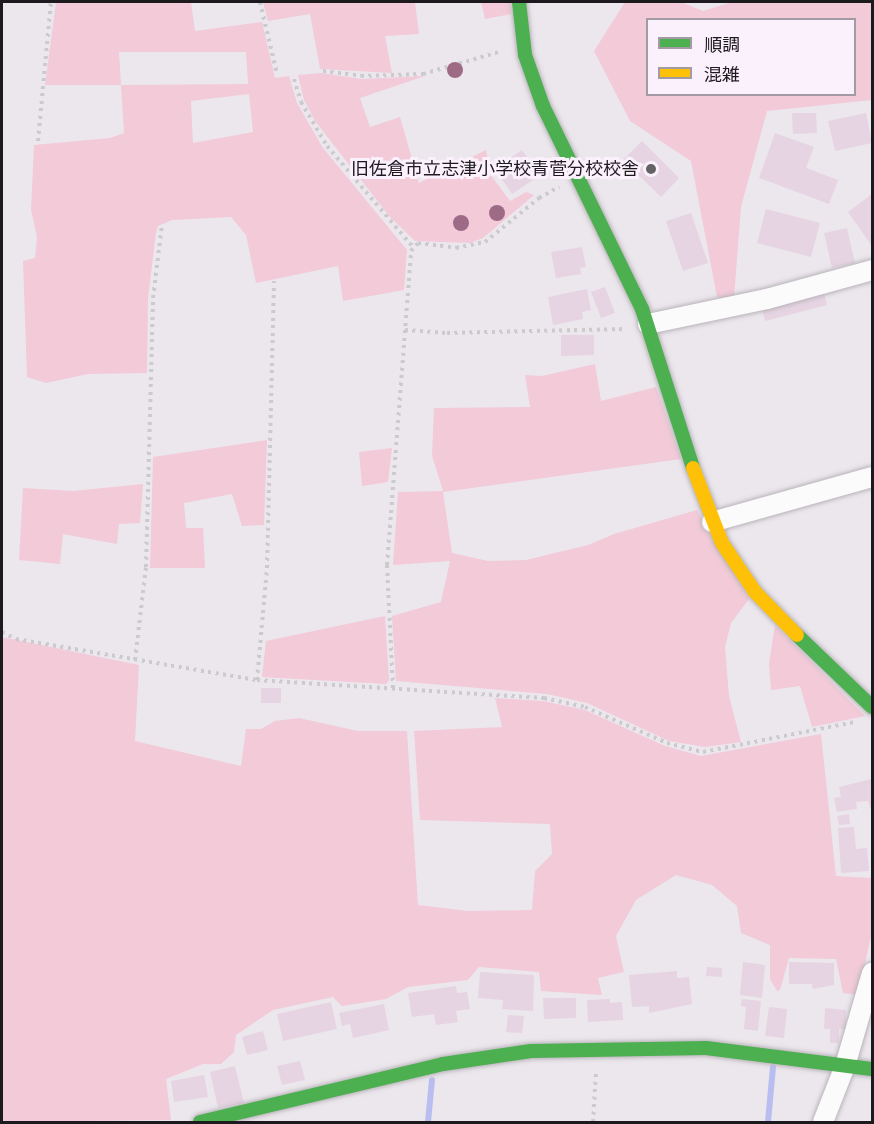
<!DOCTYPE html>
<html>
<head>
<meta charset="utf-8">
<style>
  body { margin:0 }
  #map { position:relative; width:874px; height:1124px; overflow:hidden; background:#ece7ed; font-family:Signika,"Noto Sans JP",sans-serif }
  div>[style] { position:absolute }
  .green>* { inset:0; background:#f2cad8 }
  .stream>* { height:6px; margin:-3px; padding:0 3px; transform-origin:3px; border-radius:3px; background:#b9bef0 }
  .building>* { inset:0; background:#e6d4e2 }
  .path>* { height:4px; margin-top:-2px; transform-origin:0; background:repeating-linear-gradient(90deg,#cbcacc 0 3px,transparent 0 7.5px) }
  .roads { filter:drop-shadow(0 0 2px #b8b4b9) drop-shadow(0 0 2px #b8b4b9) }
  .street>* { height:20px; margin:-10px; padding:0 10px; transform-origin:10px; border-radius:10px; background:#fcfbfc }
  .fast>* { height:14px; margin:-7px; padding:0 7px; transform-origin:7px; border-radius:7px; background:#4caf50 }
  .slow>* { height:14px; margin:-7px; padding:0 7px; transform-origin:7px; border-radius:7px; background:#ffc107 }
  .trees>* { width:16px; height:16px; margin:-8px; border-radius:50%; background:#9e6b86 }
  .dots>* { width:16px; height:16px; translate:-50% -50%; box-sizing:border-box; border:3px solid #fbf1fd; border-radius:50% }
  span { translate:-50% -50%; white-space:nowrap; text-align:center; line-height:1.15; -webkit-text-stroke:6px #fbf1fd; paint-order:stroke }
  .poi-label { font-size:18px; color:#1d1a1e }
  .right { translate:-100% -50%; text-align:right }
  .frame { position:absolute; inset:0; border:3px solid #1d1a1e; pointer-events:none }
  .legend { position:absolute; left:646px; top:18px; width:210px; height:78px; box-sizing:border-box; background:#fbf1fd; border:2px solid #a29ba4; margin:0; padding:8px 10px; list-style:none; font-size:18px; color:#1d1a1e }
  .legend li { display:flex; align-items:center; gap:12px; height:30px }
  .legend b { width:30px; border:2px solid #a29ba4 }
</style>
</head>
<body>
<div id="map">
  <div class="green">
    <i style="clip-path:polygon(evenodd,56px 2px,191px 2px,195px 31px,262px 22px,275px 78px,289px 76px,297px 103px,323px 148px,407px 250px,404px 290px,343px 301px,338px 266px,256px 283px,246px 235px,231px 217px,172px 220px,158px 226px,156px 233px,148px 298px,147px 373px,88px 374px,46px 383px,27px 377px,23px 261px,35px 258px,37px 237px,31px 210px,34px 145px,110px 138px,124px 133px,121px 85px,45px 85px,56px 2px,119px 52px,246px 52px,248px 84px,121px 85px,119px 52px,56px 2px,249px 94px,253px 132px,193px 143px,191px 101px,249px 94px)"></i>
    <i style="clip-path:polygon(263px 2px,415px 2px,419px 34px,385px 36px,392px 73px,320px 69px,310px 14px,268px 21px)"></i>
    <i style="clip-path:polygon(481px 2px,510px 2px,511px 14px,485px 19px)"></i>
    <i style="clip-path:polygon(evenodd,625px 2px,681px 2px,703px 11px,732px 2px,872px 2px,872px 100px,767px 111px,741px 207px,734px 298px,717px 297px,691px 161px,630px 121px,594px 51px,625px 2px,648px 20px,854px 20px,854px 94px,648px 94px,648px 20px)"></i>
    <i style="clip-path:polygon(321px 73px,362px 79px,425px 76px,360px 98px,370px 127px,400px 117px,419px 183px,486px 150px,490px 174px,510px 201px,526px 192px,534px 195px,483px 238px,470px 243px,415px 241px,390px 217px,315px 121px,304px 100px,298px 75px)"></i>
    <i style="clip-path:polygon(595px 364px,601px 401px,656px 387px,681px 459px,443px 492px,452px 553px,488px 561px,526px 560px,588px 545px,614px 534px,697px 510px,749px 599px,731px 623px,725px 647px,729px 696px,741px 742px,705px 747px,669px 741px,587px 703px,547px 694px,396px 681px,392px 616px,441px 602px,450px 561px,393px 565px,398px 492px,443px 491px,432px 456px,434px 408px,530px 407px,525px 375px,542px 376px)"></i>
    <i style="clip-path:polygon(267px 440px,264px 525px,242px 526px,232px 494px,184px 503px,186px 528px,203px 528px,205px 568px,150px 568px,153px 457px)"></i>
    <i style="clip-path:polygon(392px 448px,388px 482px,362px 486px,359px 452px)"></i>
    <i style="clip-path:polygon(143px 484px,140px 523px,119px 524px,117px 544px,63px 534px,60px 564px,19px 560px,23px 488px,73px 491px)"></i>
    <i style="clip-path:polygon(385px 616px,389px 680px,386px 684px,262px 677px,266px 641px)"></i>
    <i style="clip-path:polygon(775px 625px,865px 716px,812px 727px,800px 686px,771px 690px,769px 664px)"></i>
    <i style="clip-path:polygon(2px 637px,139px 665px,135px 741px,241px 766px,246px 729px,261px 729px,275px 721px,299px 718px,358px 731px,407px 731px,418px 905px,468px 911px,532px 910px,535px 871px,552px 854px,550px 824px,420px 820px,414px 731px,502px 727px,495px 698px,543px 701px,585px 710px,665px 746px,701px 756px,821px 734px,836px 876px,872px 878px,872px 932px,858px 995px,843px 993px,836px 959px,789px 958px,780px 990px,777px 991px,770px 979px,770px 945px,741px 933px,737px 906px,712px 885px,676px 875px,636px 900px,616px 936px,624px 972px,598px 978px,602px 995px,541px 991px,539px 972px,479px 967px,468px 980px,408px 987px,386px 999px,342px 1006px,333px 997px,273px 1010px,236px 1035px,234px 1052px,221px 1064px,203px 1064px,166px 1079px,171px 1120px,2px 1122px)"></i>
  </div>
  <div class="stream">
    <i style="left:428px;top:1122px;width:42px;rotate:-84.6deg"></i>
    <i style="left:768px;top:1122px;width:55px;rotate:-84.8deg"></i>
  </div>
  <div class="building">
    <i style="clip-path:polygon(792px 113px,816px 113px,817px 133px,793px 134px)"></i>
    <i style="clip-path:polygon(866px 113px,872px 143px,835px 151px,828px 121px)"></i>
    <i style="clip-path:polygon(775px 133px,814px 147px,806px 168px,838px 180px,829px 204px,759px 178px)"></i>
    <i style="clip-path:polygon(642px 141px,679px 178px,661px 197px,623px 160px)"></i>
    <i style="clip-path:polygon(522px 150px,537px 172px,530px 176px,533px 180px,512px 194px,495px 169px)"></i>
    <i style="clip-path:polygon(872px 194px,872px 246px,848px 212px)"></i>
    <i style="clip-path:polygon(766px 209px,820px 223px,811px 257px,757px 243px)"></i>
    <i style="clip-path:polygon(691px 213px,708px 263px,683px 271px,666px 221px)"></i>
    <i style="clip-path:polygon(847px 228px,855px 263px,832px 268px,824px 233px)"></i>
    <i style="clip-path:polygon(582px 247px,586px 267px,580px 268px,581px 274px,556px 278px,551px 252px)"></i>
    <i style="clip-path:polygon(605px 287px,615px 313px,601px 318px,591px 292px)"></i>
    <i style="clip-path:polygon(587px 289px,591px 310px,582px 312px,583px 319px,553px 325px,548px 297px)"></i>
    <i style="clip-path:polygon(823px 289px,827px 305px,765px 321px,761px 305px)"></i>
    <i style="clip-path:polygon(561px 335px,594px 335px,594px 355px,561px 356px)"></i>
    <i style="clip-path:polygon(261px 688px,281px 688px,281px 703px,261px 703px)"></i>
    <i style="clip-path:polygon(871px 779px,872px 813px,868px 801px,856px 802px,857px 809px,837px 812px,834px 798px,841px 797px,839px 787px)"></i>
    <i style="clip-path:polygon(849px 814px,850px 824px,839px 825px,837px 816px)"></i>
    <i style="clip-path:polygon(854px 827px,856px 849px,867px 848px,869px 871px,841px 873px,838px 828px)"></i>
    <i style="clip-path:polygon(743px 962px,765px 965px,762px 998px,740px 995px)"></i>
    <i style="clip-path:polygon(789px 962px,834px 963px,834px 985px,813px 989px,812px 984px,789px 984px)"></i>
    <i style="clip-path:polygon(707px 967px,722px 968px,722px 977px,706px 976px)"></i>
    <i style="clip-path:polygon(677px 971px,677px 978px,689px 977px,692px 1004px,649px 1013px,649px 1006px,632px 1007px,629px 975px)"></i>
    <i style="clip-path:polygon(480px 972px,534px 975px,533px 1011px,502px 1009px,503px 1000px,478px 998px)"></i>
    <i style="clip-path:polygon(456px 986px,457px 993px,467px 992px,470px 1009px,456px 1011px,458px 1022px,436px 1025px,434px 1014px,412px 1017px,408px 993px)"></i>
    <i style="clip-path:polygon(543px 998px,576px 998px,576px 1018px,544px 1019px)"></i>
    <i style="clip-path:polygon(610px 999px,610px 1003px,622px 1002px,623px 1020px,588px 1022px,587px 1000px)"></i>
    <i style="clip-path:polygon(742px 999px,761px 1001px,758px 1031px,744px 1029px,746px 1007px,741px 1006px)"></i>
    <i style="clip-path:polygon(331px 1002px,337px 1029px,283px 1041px,277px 1014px)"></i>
    <i style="clip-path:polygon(384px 1004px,389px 1030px,353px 1038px,350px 1024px,342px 1026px,339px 1013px)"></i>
    <i style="clip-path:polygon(769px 1007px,787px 1009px,784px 1038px,765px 1036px)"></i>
    <i style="clip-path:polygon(825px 1008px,846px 1010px,846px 1029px,839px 1029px,839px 1043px,830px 1043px,830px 1029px,824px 1029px)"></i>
    <i style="clip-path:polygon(508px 1015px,524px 1016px,522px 1033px,506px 1032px)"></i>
    <i style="clip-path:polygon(263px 1031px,268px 1050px,247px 1055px,242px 1037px)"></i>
    <i style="clip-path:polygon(300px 1061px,305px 1080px,282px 1085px,277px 1066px)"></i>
    <i style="clip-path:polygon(235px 1066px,244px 1103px,218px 1108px,210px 1072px)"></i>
    <i style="clip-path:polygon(204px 1075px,208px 1097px,174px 1102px,171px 1081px)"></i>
  </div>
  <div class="path">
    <i style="left:260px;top:2px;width:74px;rotate:76.7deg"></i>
    <i style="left:323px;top:71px;width:38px;rotate:7deg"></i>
    <i style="left:361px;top:76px;width:62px;rotate:-1.8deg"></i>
    <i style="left:423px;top:74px;width:82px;rotate:-16.2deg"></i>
    <i style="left:294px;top:79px;width:24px;rotate:73deg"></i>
    <i style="left:301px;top:102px;width:51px;rotate:59.4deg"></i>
    <i style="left:327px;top:146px;width:133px;rotate:49.6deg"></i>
    <i style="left:38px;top:141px;width:140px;rotate:-84.7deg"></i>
    <i style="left:405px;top:330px;width:42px;rotate:4.1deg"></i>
    <i style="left:447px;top:333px;width:180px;rotate:-1.3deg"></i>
    <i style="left:2px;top:632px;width:16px;rotate:27deg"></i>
    <i style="left:16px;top:639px;width:244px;rotate:9.7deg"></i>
    <i style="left:257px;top:680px;width:288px;rotate:3.6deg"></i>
    <i style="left:544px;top:698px;width:42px;rotate:12.4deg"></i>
    <i style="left:585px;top:707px;width:90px;rotate:23.7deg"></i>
    <i style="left:667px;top:743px;width:37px;rotate:14deg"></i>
    <i style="left:703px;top:752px;width:154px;rotate:-11.2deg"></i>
    <i style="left:135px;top:660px;width:94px;rotate:-83.3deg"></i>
    <i style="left:146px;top:567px;width:269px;rotate:-88.5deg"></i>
    <i style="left:153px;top:298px;width:74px;rotate:-83deg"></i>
    <i style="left:257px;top:680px;width:112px;rotate:-84.9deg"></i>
    <i style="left:267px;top:568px;width:287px;rotate:-88.6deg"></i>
    <i style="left:393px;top:688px;width:123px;rotate:-92.8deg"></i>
    <i style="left:387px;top:565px;width:315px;rotate:-85.6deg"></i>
    <i style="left:411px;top:251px;width:11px;rotate:-49deg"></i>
    <i style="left:418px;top:243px;width:38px;rotate:7deg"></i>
    <i style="left:456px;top:248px;width:30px;rotate:-12deg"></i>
    <i style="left:485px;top:242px;width:70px;rotate:-39.2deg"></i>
    <i style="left:539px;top:198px;width:23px;rotate:-29deg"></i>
    <i style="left:593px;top:1122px;width:50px;rotate:-86.6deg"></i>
  </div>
  <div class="roads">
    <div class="street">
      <i style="left:648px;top:324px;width:122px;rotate:-11.9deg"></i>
      <i style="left:767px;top:299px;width:109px;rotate:-15.4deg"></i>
      <i style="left:712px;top:522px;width:166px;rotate:-15.7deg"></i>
      <i style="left:823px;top:1122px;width:60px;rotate:-68.6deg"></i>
      <i style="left:845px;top:1066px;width:97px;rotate:-73.8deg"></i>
    </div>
    <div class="fast">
      <i style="left:519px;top:2px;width:53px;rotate:83.5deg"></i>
      <i style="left:525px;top:55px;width:54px;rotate:70.6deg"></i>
      <i style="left:543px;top:106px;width:226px;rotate:64deg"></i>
      <i style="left:642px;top:309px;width:167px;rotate:72.2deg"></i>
      <i style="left:797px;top:635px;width:104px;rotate:43.8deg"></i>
      <i style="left:200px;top:1122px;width:250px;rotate:-13.4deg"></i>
      <i style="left:443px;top:1064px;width:89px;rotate:-8.4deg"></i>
      <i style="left:531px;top:1051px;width:175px;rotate:-1deg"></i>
      <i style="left:706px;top:1048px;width:167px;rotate:7.2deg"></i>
    </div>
    <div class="slow">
      <i style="left:693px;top:468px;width:80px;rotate:68.9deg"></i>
      <i style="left:722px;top:543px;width:59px;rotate:56deg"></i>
      <i style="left:755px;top:592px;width:60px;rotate:45.7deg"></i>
    </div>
  </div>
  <div class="trees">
    <i style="left:455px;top:70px"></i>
    <i style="left:497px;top:213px"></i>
    <i style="left:461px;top:223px"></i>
  </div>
  <div class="dots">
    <i style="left:651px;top:169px;background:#656266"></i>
  </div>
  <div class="poi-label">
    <span class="right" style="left:639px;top:169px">旧佐倉市立志津小学校青菅分校校舎</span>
  </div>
  <div class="frame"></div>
  <ul class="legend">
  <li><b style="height:8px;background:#4caf50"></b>順調</li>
  <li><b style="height:8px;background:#ffc107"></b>混雑</li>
  </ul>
</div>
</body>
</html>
